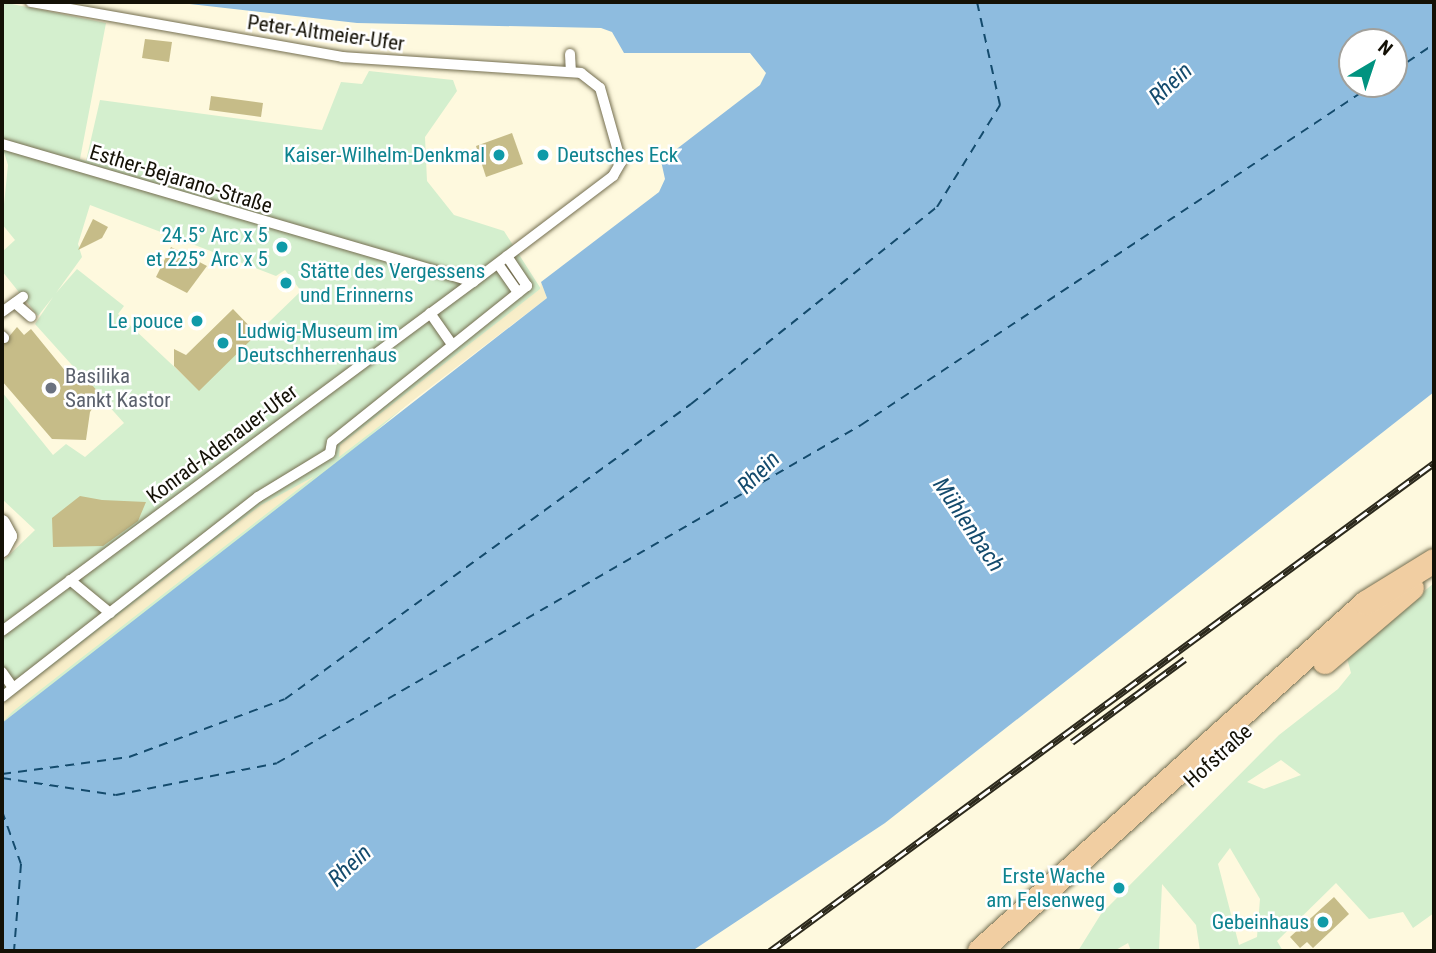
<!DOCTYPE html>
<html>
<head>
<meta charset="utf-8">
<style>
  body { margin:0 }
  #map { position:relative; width:1436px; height:953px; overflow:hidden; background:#fef9de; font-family:"Roboto Condensed",sans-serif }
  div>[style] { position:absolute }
  .green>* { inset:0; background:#d4efce }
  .sand>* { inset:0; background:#f8eec9 }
  .water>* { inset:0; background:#8ebcdf }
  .ferry>* { height:2px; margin-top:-1px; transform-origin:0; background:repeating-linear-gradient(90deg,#144b6d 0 9px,transparent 0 16px) }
  .building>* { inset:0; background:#c6bc88 }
  .roads { filter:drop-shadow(0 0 2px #746e50) drop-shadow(0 0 2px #746e50) }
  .pedestrian>* { height:10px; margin:-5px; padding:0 5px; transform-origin:5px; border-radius:5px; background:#fff }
  .minor>* { height:16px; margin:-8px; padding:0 8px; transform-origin:8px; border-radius:8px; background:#fff }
  .primary>* { height:24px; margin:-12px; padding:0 12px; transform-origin:12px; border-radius:12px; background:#f1cea2 }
  .rail>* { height:7px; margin-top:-3.5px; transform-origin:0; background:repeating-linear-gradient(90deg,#fff 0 13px,#2c291c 0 26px); box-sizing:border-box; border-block:2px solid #2c291c }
  .dots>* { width:19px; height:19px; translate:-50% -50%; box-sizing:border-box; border:4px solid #fff; border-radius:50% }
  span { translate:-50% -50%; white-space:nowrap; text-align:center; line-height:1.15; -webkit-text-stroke:5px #fff; paint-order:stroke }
  .street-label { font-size:21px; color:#141106 }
  .culture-label { font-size:21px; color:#0d838f }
  .right { translate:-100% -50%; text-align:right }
  .left { translate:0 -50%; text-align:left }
  .worship-label { font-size:21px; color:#5b616d }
  .water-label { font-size:23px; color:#144b6d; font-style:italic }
  .frame { position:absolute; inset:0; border:4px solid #141106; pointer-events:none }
  .north { position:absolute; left:1338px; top:28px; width:70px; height:70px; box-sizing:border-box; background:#fff; border:2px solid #a1a09b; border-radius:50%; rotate:39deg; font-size:19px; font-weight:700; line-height:28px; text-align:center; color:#141106 }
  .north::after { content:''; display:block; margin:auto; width:24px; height:32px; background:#019380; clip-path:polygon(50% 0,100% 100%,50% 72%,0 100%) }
</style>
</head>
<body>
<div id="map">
  <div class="green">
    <i style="clip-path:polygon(evenodd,2px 2px,106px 23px,80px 159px,86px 161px,100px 100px,322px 130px,341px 82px,362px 84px,369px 71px,453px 80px,457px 91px,425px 137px,427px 181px,454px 215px,504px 231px,541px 289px,338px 464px,2px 723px,2px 562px,35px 530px,2px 499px,2px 392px,53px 455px,66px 444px,85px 457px,124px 423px,35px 324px,53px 297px,38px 316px,2px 271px,2px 252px,15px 240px,2px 224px,8px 165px,2px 146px,2px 2px,90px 205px,276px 276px,285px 270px,301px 291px,199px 390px,118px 314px,124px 306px,77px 269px,56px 293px,82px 257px,78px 244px,90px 205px)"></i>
    <i style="clip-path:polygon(evenodd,1434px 583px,1434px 913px,1413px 928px,1403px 912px,1369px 919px,1336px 883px,1277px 941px,1283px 951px,1200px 951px,1196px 925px,1162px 884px,1159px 951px,1131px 951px,1128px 943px,1114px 951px,1078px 951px,1101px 914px,1279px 735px,1338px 689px,1351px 673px,1347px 658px,1355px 649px,1434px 583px,1281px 760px,1301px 775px,1264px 789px,1247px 782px,1281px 760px,1434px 583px,1230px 848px,1260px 899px,1257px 937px,1239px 945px,1218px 864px,1230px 848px)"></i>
  </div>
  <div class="sand">
    <i style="clip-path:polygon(541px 282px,547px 298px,339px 457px,340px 445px,540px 289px)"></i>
    <i style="clip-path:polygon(315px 476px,12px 712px,2px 723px,2px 704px,261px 505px)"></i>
  </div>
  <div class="water">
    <i style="clip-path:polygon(evenodd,172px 2px,1434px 2px,1434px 392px,885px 823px,692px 951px,2px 951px,2px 723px,547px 298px,541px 282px,659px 192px,665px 179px,661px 161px,760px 85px,766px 73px,750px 53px,624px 53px,612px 32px,601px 28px,357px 23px,172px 2px,1352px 42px,1394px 42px,1394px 84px,1352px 84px,1352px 42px)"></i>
  </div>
  <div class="ferry">
    <i style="left:1394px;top:71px;width:48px;rotate:-34deg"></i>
    <i style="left:2px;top:774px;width:128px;rotate:-7.6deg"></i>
    <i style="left:129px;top:757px;width:166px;rotate:-20.4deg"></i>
    <i style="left:285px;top:699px;width:502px;rotate:-36deg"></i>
    <i style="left:691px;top:404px;width:315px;rotate:-38.7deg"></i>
    <i style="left:937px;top:207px;width:120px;rotate:-58.3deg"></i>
    <i style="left:1000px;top:105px;width:106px;rotate:-102.6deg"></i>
    <i style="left:2px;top:778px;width:115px;rotate:8.5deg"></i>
    <i style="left:116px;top:795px;width:164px;rotate:-11.2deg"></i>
    <i style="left:277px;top:763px;width:675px;rotate:-30.06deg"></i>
    <i style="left:861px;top:425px;width:616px;rotate:-33.61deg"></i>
    <i style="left:2px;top:811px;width:56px;rotate:70.3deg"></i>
    <i style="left:21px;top:864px;width:87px;rotate:94.6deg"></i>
  </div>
  <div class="building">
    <i style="clip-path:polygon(145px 39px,172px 42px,169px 62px,142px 58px)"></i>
    <i style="clip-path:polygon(211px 96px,263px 103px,261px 117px,209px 110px)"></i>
    <i style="clip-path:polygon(512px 133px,523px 164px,486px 177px,476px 146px)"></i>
    <i style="clip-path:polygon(93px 219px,108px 227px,102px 238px,78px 250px)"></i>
    <i style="clip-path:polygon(171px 247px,207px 266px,187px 293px,156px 277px)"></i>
    <i style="clip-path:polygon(233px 309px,257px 334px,199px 391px,174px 366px,174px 349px,186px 355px)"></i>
    <i style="clip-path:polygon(17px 327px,24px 335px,31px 329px,71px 378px,82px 374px,101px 395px,90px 412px,86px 440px,52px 439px,2px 381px,2px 345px)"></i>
    <i style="clip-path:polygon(80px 496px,102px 500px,146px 502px,138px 521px,103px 546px,53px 547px,52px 518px)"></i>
    <i style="clip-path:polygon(1334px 897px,1349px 914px,1313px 948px,1307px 942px,1300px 948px,1290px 937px)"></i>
  </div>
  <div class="roads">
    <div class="pedestrian">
      <i style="left:570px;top:54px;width:17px;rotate:87deg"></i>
      <i style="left:2px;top:144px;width:491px;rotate:16.3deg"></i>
      <i style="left:498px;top:264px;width:35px;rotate:55deg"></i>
      <i style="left:15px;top:303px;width:21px;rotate:41deg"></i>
      <i style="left:2px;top:312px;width:26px;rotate:-36deg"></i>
      <i style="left:430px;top:313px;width:38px;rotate:55deg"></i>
      <i style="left:2px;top:336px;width:3px;rotate:45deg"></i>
      <i style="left:70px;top:580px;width:52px;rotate:39.5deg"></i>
      <i style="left:2px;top:631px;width:586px;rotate:-36.54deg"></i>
      <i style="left:473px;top:282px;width:176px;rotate:-37.1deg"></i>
      <i style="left:613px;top:176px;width:16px;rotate:-60deg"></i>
      <i style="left:621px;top:162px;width:77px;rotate:-105.8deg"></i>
      <i style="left:600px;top:88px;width:24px;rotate:-142deg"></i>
      <i style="left:581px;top:73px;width:239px;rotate:-176.2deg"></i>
      <i style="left:343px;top:57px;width:317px;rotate:-170deg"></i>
      <i style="left:2px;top:672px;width:19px;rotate:55deg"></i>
      <i style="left:2px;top:697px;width:325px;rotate:-38deg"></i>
      <i style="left:258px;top:497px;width:84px;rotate:-31.4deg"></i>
      <i style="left:330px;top:453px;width:11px;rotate:-80deg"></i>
      <i style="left:332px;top:442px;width:250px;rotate:-38.7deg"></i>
      <i style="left:527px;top:286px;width:36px;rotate:-124deg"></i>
    </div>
    <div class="minor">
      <i style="left:2px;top:523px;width:15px;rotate:62deg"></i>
      <i style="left:9px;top:536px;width:15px;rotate:118deg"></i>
    </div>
    <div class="primary">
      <i style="left:1325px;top:662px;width:114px;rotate:-40.4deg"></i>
      <i style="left:980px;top:951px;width:520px;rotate:-42.04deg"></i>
      <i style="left:1366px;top:603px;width:80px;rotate:-31.7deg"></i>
    </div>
  </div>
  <div class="rail">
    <i style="left:1072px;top:742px;width:140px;rotate:-36.3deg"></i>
    <i style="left:770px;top:951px;width:824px;rotate:-36.31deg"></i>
  </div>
  <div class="dots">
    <i style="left:499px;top:155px;background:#0f9aa8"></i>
    <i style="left:543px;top:155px;background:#0f9aa8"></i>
    <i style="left:282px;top:247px;background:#0f9aa8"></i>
    <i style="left:286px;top:283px;background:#0f9aa8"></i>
    <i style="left:197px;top:321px;background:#0f9aa8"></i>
    <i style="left:223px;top:343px;background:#0f9aa8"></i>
    <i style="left:51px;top:388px;background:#6b7280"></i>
    <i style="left:1119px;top:888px;background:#0f9aa8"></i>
    <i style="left:1323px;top:922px;background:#0f9aa8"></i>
  </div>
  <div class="street-label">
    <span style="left:326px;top:33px;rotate:8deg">Peter-Altmeier-Ufer</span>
    <span style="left:181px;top:179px;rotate:17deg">Esther-Bejarano-Straße</span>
    <span style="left:222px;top:444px;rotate:-37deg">Konrad-Adenauer-Ufer</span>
    <span style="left:1218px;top:756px;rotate:-42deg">Hofstraße</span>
  </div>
  <div class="culture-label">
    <span class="right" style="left:485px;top:155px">Kaiser-Wilhelm-Denkmal</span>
    <span class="left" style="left:557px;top:155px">Deutsches Eck</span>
    <span class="right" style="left:268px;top:247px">24.5° Arc x 5<br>et 225° Arc x 5</span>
    <span class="left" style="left:300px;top:283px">Stätte des Vergessens<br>und Erinnerns</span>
    <span class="right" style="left:183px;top:321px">Le pouce</span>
    <span class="left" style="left:237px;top:343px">Ludwig-Museum im<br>Deutschherrenhaus</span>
    <span class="right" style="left:1105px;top:888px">Erste Wache<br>am Felsenweg</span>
    <span class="right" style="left:1309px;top:922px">Gebeinhaus</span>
  </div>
  <div class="worship-label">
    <span class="left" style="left:65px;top:388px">Basilika<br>Sankt Kastor</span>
  </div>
  <div class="water-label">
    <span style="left:1171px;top:84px;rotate:-43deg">Rhein</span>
    <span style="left:759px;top:473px;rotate:-45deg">Rhein</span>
    <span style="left:968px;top:525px;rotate:56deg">Mühlenbach</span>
    <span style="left:350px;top:866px;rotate:-43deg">Rhein</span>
  </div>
  <div class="frame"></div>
  <div class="north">N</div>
</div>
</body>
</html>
